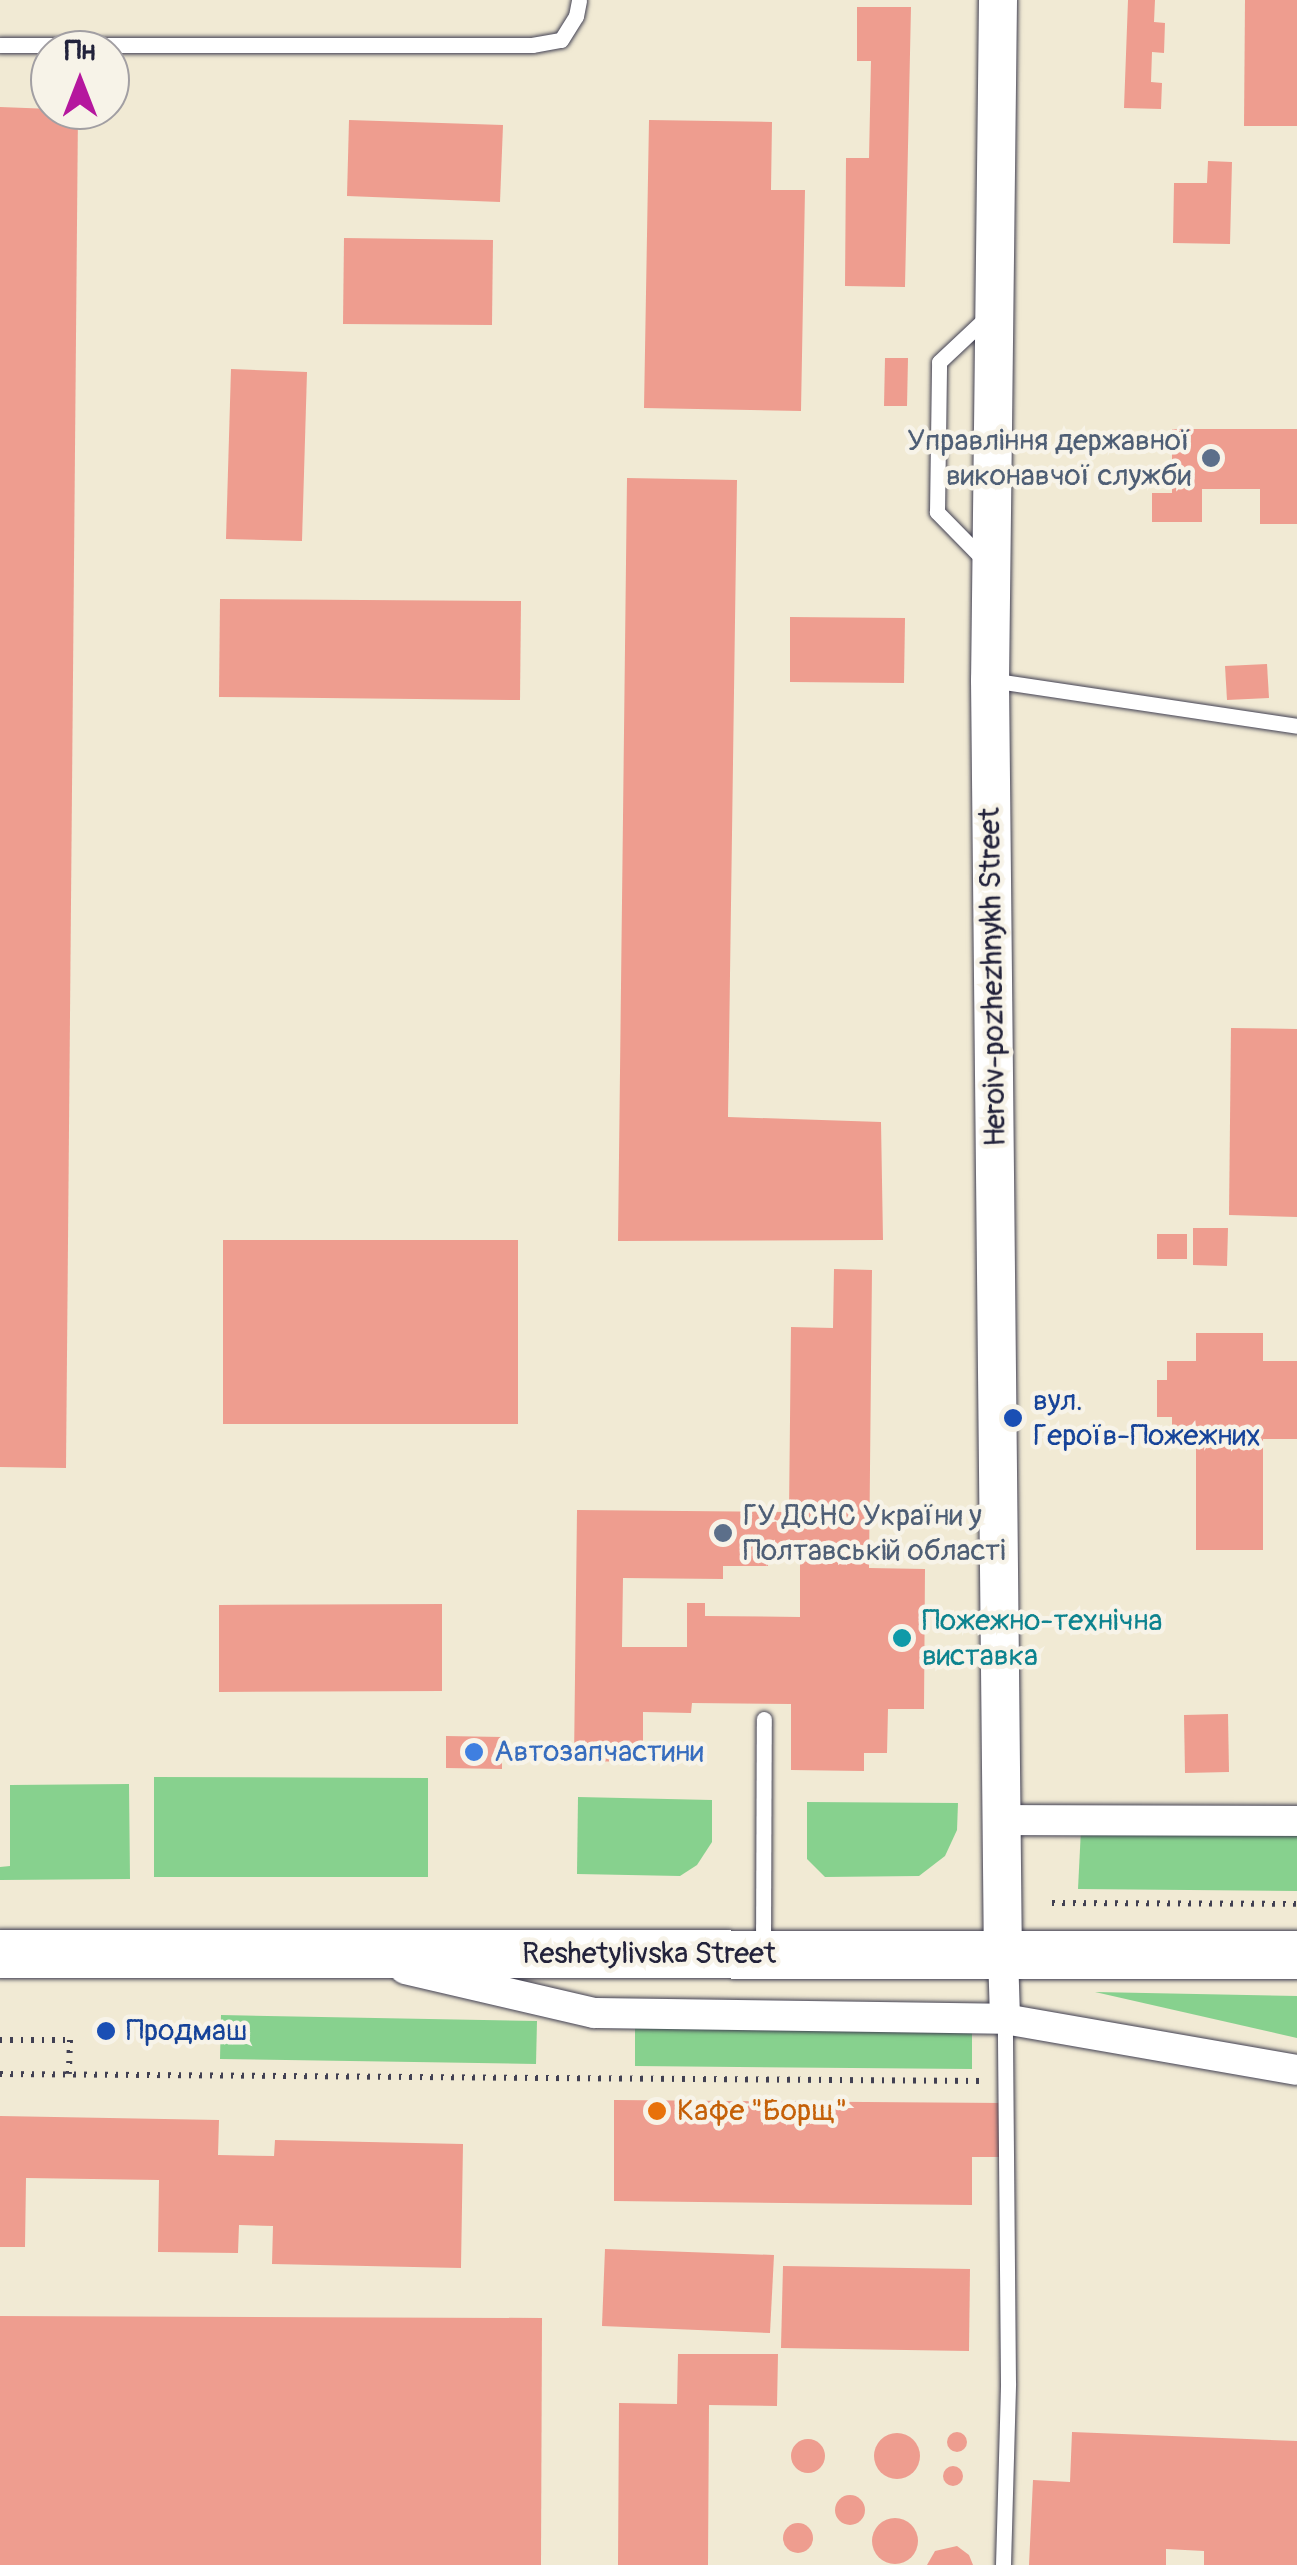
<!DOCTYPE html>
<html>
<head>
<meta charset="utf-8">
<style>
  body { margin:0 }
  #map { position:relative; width:1297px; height:2565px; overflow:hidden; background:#f1ead4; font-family:Pangolin,sans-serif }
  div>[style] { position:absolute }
  .green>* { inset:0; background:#87d18e }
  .building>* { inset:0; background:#ee9d8f }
  .round { border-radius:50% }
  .path>* { height:6px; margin-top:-3px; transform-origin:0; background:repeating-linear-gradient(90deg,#414052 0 2.5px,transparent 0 10.5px) }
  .roads { filter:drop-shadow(0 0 2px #414052) drop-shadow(0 0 2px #414052) }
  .service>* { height:15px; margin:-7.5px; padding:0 7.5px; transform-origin:7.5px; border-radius:7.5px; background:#fff }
  .minor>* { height:30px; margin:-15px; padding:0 15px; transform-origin:15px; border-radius:15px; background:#fff }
  .tertiary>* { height:38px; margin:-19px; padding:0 19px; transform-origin:19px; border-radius:19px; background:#fff }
  .primary>* { height:48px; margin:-24px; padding:0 24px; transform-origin:24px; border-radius:24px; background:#fff }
  .dots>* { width:28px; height:28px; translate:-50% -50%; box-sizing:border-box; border:5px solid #f7f3e8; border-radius:50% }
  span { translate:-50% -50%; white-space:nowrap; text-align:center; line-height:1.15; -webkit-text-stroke:9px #f7f3e8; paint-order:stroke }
  .service-label { font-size:30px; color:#4e5e75 }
  .right { translate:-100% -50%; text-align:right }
  .left { translate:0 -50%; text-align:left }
  .street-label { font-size:30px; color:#22223b }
  .transit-label { font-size:30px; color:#164399 }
  .culture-label { font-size:30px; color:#0d838f }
  .shop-label { font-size:30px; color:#366cbe }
  .food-label { font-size:30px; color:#c56008 }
  .north { position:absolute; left:30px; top:30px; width:100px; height:100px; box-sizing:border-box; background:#f7f3e8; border:2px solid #a29fa3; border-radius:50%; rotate:0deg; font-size:28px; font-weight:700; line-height:40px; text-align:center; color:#22223b }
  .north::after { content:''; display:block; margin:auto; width:35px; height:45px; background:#b5179e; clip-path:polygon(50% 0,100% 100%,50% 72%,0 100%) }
</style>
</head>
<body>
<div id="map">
  <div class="green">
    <i style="clip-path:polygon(154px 1777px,428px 1778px,428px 1877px,154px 1877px)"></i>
    <i style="clip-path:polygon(129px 1784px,130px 1879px,0 1880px,0 1867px,10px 1866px,10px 1785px)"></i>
    <i style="clip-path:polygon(578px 1797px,712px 1800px,712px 1842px,697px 1865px,680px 1876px,577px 1874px)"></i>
    <i style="clip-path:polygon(807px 1802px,958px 1803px,957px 1830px,945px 1856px,919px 1876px,825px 1877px,807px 1859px)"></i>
    <i style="clip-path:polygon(1081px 1829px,1297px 1832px,1297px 1891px,1078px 1889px)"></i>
    <i style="clip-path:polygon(1095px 1992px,1297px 1996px,1297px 2038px)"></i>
    <i style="clip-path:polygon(221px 2015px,537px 2021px,536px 2064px,220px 2059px)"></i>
    <i style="clip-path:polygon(635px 2026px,972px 2028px,972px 2069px,635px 2066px)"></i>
  </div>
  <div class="building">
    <i style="clip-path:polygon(1128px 0,1155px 0,1154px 22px,1165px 23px,1164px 53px,1152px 52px,1151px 82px,1162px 83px,1161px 109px,1124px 108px)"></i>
    <i style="clip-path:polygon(1245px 0,1297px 0,1297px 126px,1244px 126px)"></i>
    <i style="clip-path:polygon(857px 7px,911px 7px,905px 287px,845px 286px,846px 158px,869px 158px,871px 61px,857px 61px)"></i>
    <i style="clip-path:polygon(0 107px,78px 110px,66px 1468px,0 1467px)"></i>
    <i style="clip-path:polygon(349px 120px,503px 125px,500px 202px,347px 196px)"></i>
    <i style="clip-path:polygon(649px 120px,772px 122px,771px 190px,805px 190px,801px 411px,644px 408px)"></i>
    <i style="clip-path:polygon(1208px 161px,1232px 162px,1230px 244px,1173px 243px,1174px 183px,1207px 183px)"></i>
    <i style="clip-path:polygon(344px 238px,493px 240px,492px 325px,343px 324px)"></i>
    <i style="clip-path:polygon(885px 358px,908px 358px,907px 406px,884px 406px)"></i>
    <i style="clip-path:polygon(231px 369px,307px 372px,302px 541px,226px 539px)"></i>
    <i style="clip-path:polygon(1172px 429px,1297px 429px,1297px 524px,1260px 524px,1260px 489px,1202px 489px,1202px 522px,1152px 522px,1152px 493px,1172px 493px)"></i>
    <i style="clip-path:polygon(627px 478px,737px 480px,728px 1117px,881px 1122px,883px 1240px,618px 1241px)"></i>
    <i style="clip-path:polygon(220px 599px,521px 601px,520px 700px,219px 697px)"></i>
    <i style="clip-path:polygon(790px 617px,905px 618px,904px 683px,790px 682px)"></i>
    <i style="clip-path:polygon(1267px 664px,1269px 698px,1227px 700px,1225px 666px)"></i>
    <i style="clip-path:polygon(1231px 1028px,1297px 1029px,1297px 1217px,1229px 1215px)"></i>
    <i style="clip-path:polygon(1193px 1228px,1228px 1228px,1227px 1266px,1193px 1265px)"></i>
    <i style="clip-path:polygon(1157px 1234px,1187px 1234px,1187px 1259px,1157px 1259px)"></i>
    <i style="clip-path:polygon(223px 1240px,518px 1240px,518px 1424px,223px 1424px)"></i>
    <i style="clip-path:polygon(evenodd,834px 1269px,872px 1270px,869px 1568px,925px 1569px,924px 1709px,888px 1709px,887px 1753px,864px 1753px,864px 1771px,791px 1770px,791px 1704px,692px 1703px,691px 1713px,643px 1712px,643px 1762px,574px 1761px,577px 1510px,789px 1512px,791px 1327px,833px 1328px,834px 1269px,768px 1555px,800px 1555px,800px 1617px,705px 1616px,705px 1603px,687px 1603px,687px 1647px,622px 1647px,623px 1578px,723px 1579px,723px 1566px,768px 1566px,768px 1555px)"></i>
    <i style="clip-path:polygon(1196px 1333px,1263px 1333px,1263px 1361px,1297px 1361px,1297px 1439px,1263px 1439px,1263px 1550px,1196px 1550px,1196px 1436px,1172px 1436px,1172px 1417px,1157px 1417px,1157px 1380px,1167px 1380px,1167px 1361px,1196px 1361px)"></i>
    <i style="clip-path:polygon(442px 1604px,442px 1691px,219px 1692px,219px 1605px)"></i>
    <i style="clip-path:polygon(1228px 1714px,1229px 1772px,1185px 1773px,1184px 1715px)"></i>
    <i style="clip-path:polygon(446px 1736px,502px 1737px,502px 1769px,446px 1768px)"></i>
    <i style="clip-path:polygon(614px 2100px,1004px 2103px,1003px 2157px,972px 2157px,972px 2205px,614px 2201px)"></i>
    <i style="clip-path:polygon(0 2116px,219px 2120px,218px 2155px,274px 2156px,275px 2140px,463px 2144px,461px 2268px,272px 2264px,273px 2226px,239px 2225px,238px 2253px,158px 2252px,159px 2180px,26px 2178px,25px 2247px,0 2247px)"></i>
    <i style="clip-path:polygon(605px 2249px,774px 2255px,770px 2333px,602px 2326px)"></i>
    <i style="clip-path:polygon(783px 2266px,970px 2269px,969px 2351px,781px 2348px)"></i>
    <i style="clip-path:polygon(0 2316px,542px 2318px,541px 2565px,0 2565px)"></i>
    <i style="clip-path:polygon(678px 2354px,778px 2354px,777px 2406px,709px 2405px,708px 2565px,618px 2565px,619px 2403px,677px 2404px)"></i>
    <i style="clip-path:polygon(1072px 2432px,1297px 2441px,1297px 2565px,1204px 2565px,1204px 2551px,1166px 2549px,1166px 2565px,1029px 2565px,1033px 2480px,1070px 2482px)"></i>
    <i class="round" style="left:947px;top:2432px;width:20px;height:20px"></i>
    <i class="round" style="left:874px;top:2433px;width:46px;height:46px"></i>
    <i class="round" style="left:791px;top:2439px;width:34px;height:34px"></i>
    <i class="round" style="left:943px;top:2466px;width:20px;height:20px"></i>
    <i class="round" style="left:835px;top:2495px;width:30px;height:30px"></i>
    <i class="round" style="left:872px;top:2518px;width:46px;height:46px"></i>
    <i class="round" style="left:783px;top:2523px;width:30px;height:30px"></i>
    <i style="clip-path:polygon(957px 2546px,969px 2555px,973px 2565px,927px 2565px,935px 2551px)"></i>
  </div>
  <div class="path">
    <i style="left:1052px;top:1903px;width:245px;rotate:0.2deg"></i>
    <i style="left:0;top:2040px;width:70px"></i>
    <i style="left:70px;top:2040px;width:34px;rotate:92deg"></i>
    <i style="left:0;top:2074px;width:984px;rotate:0.41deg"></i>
  </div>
  <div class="roads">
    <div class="service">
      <i style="left:0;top:45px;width:532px"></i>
      <i style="left:532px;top:45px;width:29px;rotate:-10deg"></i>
      <i style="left:561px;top:40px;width:28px;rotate:-58deg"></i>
      <i style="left:576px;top:16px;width:16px;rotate:-79deg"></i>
      <i style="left:985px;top:561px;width:69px;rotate:-134.4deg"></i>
      <i style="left:937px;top:512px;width:150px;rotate:-89.2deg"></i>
      <i style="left:939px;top:362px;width:69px;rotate:-43.2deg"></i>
      <i style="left:990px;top:680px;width:310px;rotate:8.5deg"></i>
      <i style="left:763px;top:1950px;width:231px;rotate:-89.8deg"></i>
      <i style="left:1003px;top:2565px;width:182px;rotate:-88.4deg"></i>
      <i style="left:1008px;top:2383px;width:364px;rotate:-90.5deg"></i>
    </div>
    <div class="minor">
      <i style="left:1002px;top:1820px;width:295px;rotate:0.2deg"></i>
      <i style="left:1003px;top:1954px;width:65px;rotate:88.2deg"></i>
      <i style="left:405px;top:1969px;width:194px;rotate:13.1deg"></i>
      <i style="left:594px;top:2013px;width:411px;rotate:0.8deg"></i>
      <i style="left:1005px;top:2019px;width:296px;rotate:9.9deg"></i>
    </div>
    <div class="tertiary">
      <i style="left:998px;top:0;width:680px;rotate:90.67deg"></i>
      <i style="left:990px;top:680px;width:1274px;rotate:89.42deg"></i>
    </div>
    <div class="primary">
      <i style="left:0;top:1954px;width:1297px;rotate:0.04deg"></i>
    </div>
  </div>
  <div class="dots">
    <i style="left:1211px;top:458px;background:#5c6f8a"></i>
    <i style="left:1013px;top:1418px;background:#1a4fb4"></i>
    <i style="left:723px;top:1533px;background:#5c6f8a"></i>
    <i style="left:902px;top:1638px;background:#0f9aa8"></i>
    <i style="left:474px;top:1752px;background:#3f7fe0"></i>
    <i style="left:106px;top:2031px;background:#1a4fb4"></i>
    <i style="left:657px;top:2111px;background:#e8710a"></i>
  </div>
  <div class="service-label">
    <span class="right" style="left:1191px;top:458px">Управління державної<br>виконавчої служби</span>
    <span class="left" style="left:743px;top:1533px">ГУ ДСНС України у<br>Полтавській області</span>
  </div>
  <div class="street-label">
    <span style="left:993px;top:977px;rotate:-91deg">Heroiv-pozhezhnykh Street</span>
    <span style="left:649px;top:1954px">Reshetylivska Street</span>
  </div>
  <div class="transit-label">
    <span class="left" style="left:1033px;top:1418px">вул.<br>Героїв-Пожежних</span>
    <span class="left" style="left:126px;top:2031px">Продмаш</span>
  </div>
  <div class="culture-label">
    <span class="left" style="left:922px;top:1638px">Пожежно-технічна<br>виставка</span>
  </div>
  <div class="shop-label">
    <span class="left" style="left:494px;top:1752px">Автозапчастини</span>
  </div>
  <div class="food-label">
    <span class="left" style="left:677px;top:2111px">Кафе "Борщ"</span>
  </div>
  <div class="north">Пн</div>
</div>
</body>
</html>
